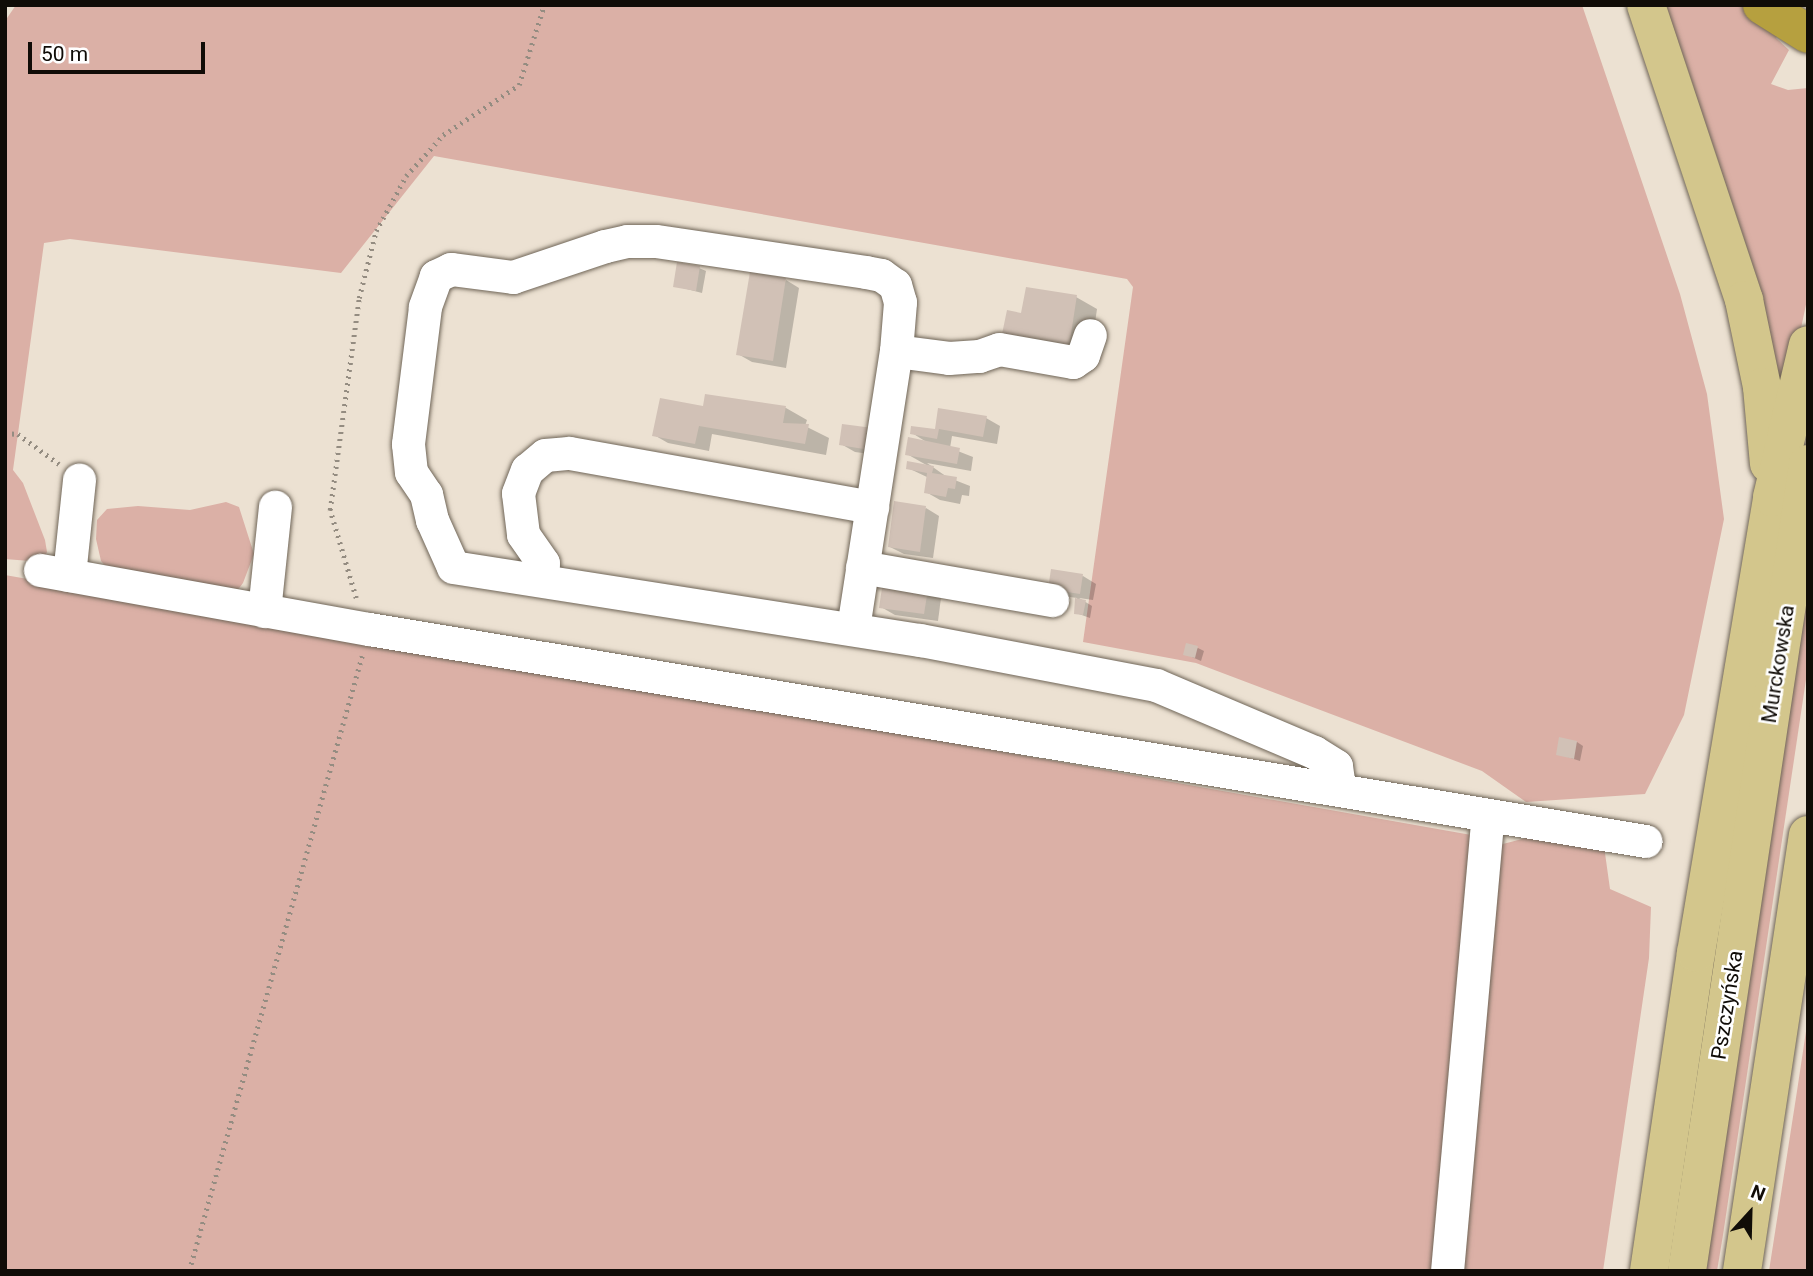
<!DOCTYPE html>
<html>
<head>
<meta charset="utf-8">
<style>
  body { margin:0 }
  #map { position:relative; width:1813px; height:1276px; overflow:hidden; background:#ece1d2; font-family:Roboto,sans-serif }
  div>[style] { position:absolute }
  .green>* { inset:0; background:#dbb0a6 }
  .shadow>* { inset:0; background:#0003 }
  .building>* { inset:0; background:#d1c1b6 }
  .path>* { height:4.5px; margin-top:-2.25px; transform-origin:0; background:repeating-linear-gradient(90deg,#948c81 0 2px,transparent 0 7px) }
  .roads { filter:drop-shadow(0 0 2px #6f6557) drop-shadow(0 0 2px #6f6557) }
  .minor>* { height:33px; margin:-16.5px; padding:0 16.5px; transform-origin:16.5px; border-radius:16.5px; background:#fff }
  .major>* { height:38px; margin:-19px; padding:0 19px; transform-origin:19px; border-radius:19px; background:#d3c68c }
  .highway>* { height:38px; margin:-19px; padding:0 19px; transform-origin:19px; border-radius:19px; background:#b6a03f }
  span { translate:-50% -50%; white-space:nowrap; text-align:center; line-height:1.15; -webkit-text-stroke:5px #fff; paint-order:stroke }
  .street-label { font-size:21px; color:#100c07 }
  .frame { position:absolute; inset:0; border:7px solid #100c07; pointer-events:none }
  .north { position:absolute; left:1715px; top:1178px; width:70px; height:70px; -webkit-text-stroke:5px #fff; paint-order:stroke; rotate:22deg; font-size:19px; font-weight:700; line-height:28px; text-align:center; color:#100c07 }
  .north::after { content:''; display:block; margin:auto; width:24px; height:32px; background:#100c07; clip-path:polygon(50% 0,100% 100%,50% 72%,0 100%) }
  .scale { position:absolute; left:28px; top:42px; width:177px; height:32px; box-sizing:border-box; border:4px solid #100c07; border-top:0; padding-left:9px; font-size:21px; line-height:24px; white-space:nowrap; color:#100c07; -webkit-text-stroke:5px #fff; paint-order:stroke }
</style>
</head>
<body>
<div id="map">
  <div class="green">
    <i style="clip-path:polygon(16px 5px,1582px 5px,1680px 294px,1707px 394px,1724px 519px,1684px 715px,1645px 794px,1526px 802px,1482px 771px,1196px 663px,1083px 642px,1133px 287px,1127px 279px,434px 156px,341px 273px,70px 239px,44px 243px,13px 470px,23px 483px,45px 540px,47px 552px,42px 562px,5px 559px,5px 21px)"></i>
    <i style="clip-path:polygon(1661px 5px,1740px 5px,1779px 34px,1776px 38px,1789px 50px,1771px 84px,1788px 90px,1808px 88px,1808px 295px,1780px 428px)"></i>
    <i style="clip-path:polygon(226px 502px,239px 507px,254px 554px,243px 583px,230px 600px,119px 580px,101px 561px,96px 539px,97px 520px,107px 509px,138px 506px,190px 510px)"></i>
    <i style="clip-path:polygon(5px 575px,1477px 836px,1499px 845px,1542px 834px,1604px 846px,1610px 889px,1651px 907px,1649px 958px,1603px 1271px,5px 1271px)"></i>
    <i style="clip-path:polygon(1808px 591px,1808px 666px,1723px 1235px,1717px 1271px,1703px 1271px)"></i>
    <i style="clip-path:polygon(1808px 1018px,1808px 1271px,1769px 1271px,1797px 1091px)"></i>
  </div>
  <div class="shadow">
    <i style="clip-path:polygon(699px 268px,706px 271px,702px 293px,675px 286px)"></i>
    <i style="clip-path:polygon(786px 280px,799px 288px,786px 368px,752px 362px,738px 354px)"></i>
    <i style="clip-path:polygon(1076px 297px,1097px 309px,1090px 357px,1022px 315px)"></i>
    <i style="clip-path:polygon(704px 408px,786px 408px,807px 420px,805px 426px,829px 438px,826px 455px,712px 434px,709px 451px,668px 443px,654px 435px)"></i>
    <i style="clip-path:polygon(940px 410px,986px 418px,1000px 426px,997px 444px,952px 436px,950px 448px,973px 457px,971px 471px,927px 463px,947px 477px,970px 486px,969px 496px,962px 495px,960px 504px,940px 500px,926px 492px,929px 478px,908px 468px,928px 466px,907px 454px,928px 443px,912px 433px,936px 431px)"></i>
    <i style="clip-path:polygon(886px 438px,884px 456px,855px 452px,841px 444px)"></i>
    <i style="clip-path:polygon(926px 508px,939px 516px,933px 558px,904px 554px,890px 547px)"></i>
    <i style="clip-path:polygon(1083px 576px,1096px 584px,1093px 600px,1079px 598px,1092px 606px,1090px 618px,1076px 613px,1077px 598px,1063px 596px,1050px 588px)"></i>
    <i style="clip-path:polygon(928px 590px,941px 598px,938px 621px,895px 615px,881px 607px)"></i>
    <i style="clip-path:polygon(1198px 648px,1204px 651px,1201px 661px,1185px 654px)"></i>
    <i style="clip-path:polygon(1577px 742px,1583px 746px,1580px 761px,1558px 754px)"></i>
  </div>
  <div class="building">
    <i style="clip-path:polygon(677px 262px,700px 266px,696px 291px,673px 287px)"></i>
    <i style="clip-path:polygon(750px 272px,786px 278px,773px 361px,736px 355px)"></i>
    <i style="clip-path:polygon(1026px 287px,1077px 295px,1069px 347px,1002px 334px,1007px 310px,1021px 313px)"></i>
    <i style="clip-path:polygon(705px 394px,786px 406px,783px 423px,809px 424px,805px 444px,699px 426px,695px 444px,652px 436px,660px 398px,703px 406px)"></i>
    <i style="clip-path:polygon(938px 408px,987px 416px,983px 437px,939px 429px,937px 439px,910px 434px,911px 426px,935px 429px)"></i>
    <i style="clip-path:polygon(842px 424px,873px 428px,870px 450px,839px 445px)"></i>
    <i style="clip-path:polygon(908px 437px,960px 448px,957px 464px,905px 455px)"></i>
    <i style="clip-path:polygon(907px 461px,934px 466px,932px 473px,957px 477px,955px 489px,948px 488px,946px 497px,924px 493px,927px 473px,906px 469px)"></i>
    <i style="clip-path:polygon(894px 501px,926px 506px,920px 552px,888px 547px)"></i>
    <i style="clip-path:polygon(1051px 569px,1083px 574px,1080px 594px,1048px 589px)"></i>
    <i style="clip-path:polygon(883px 581px,928px 589px,924px 614px,879px 608px)"></i>
    <i style="clip-path:polygon(1075px 598px,1086px 600px,1083px 615px,1074px 614px)"></i>
    <i style="clip-path:polygon(1186px 643px,1198px 646px,1195px 658px,1183px 655px)"></i>
    <i style="clip-path:polygon(1559px 737px,1577px 741px,1574px 759px,1556px 755px)"></i>
  </div>
  <div class="path">
    <i style="left:5px;top:433px;width:13px;rotate:4deg"></i>
    <i style="left:18px;top:434px;width:51px;rotate:36.2deg"></i>
    <i style="left:356px;top:598px;width:92px;rotate:-106.5deg"></i>
    <i style="left:330px;top:510px;width:214px;rotate:-82.2deg"></i>
    <i style="left:359px;top:298px;width:69px;rotate:-75.8deg"></i>
    <i style="left:376px;top:231px;width:63px;rotate:-61.4deg"></i>
    <i style="left:406px;top:176px;width:55px;rotate:-47.9deg"></i>
    <i style="left:443px;top:135px;width:91px;rotate:-33.3deg"></i>
    <i style="left:519px;top:85px;width:84px;rotate:-72.6deg"></i>
    <i style="left:189px;top:1271px;width:639px;rotate:-74.29deg"></i>
  </div>
  <div class="roads">
    <div class="minor">
      <i style="left:896px;top:351px;width:53px;rotate:7.5deg"></i>
      <i style="left:949px;top:358px;width:30px;rotate:-4deg"></i>
      <i style="left:979px;top:356px;width:21px;rotate:-19deg"></i>
      <i style="left:999px;top:349px;width:75px;rotate:10deg"></i>
      <i style="left:1073px;top:362px;width:12px;rotate:-35deg"></i>
      <i style="left:1083px;top:355px;width:21px;rotate:-71deg"></i>
      <i style="left:862px;top:567px;width:193px;rotate:9.9deg"></i>
      <i style="left:40px;top:570px;width:334px;rotate:10.2deg"></i>
      <i style="left:369px;top:629px;width:1294px;rotate:9.43deg"></i>
      <i style="left:69px;top:575px;width:96px;rotate:-84deg"></i>
      <i style="left:542px;top:580px;width:17px;rotate:-87deg"></i>
      <i style="left:543px;top:563px;width:35px;rotate:-125deg"></i>
      <i style="left:523px;top:534px;width:41px;rotate:-97deg"></i>
      <i style="left:518px;top:493px;width:25px;rotate:-69deg"></i>
      <i style="left:527px;top:470px;width:23px;rotate:-40deg"></i>
      <i style="left:545px;top:455px;width:24px;rotate:-5deg"></i>
      <i style="left:569px;top:453px;width:308px;rotate:10.1deg"></i>
      <i style="left:264px;top:611px;width:105px;rotate:-84deg"></i>
      <i style="left:853px;top:628px;width:280px;rotate:-81.2deg"></i>
      <i style="left:896px;top:351px;width:49px;rotate:-85.3deg"></i>
      <i style="left:900px;top:302px;width:18px;rotate:-106deg"></i>
      <i style="left:895px;top:285px;width:17px;rotate:-144deg"></i>
      <i style="left:881px;top:275px;width:15px;rotate:-169deg"></i>
      <i style="left:866px;top:272px;width:213px;rotate:-171.6deg"></i>
      <i style="left:655px;top:241px;width:28px;rotate:180deg"></i>
      <i style="left:627px;top:241px;width:23px;rotate:167deg"></i>
      <i style="left:605px;top:246px;width:97px;rotate:161.4deg"></i>
      <i style="left:513px;top:277px;width:63px;rotate:-172.6deg"></i>
      <i style="left:451px;top:269px;width:17px;rotate:155deg"></i>
      <i style="left:436px;top:276px;width:33px;rotate:110deg"></i>
      <i style="left:425px;top:307px;width:138px;rotate:97.1deg"></i>
      <i style="left:408px;top:444px;width:28px;rotate:84deg"></i>
      <i style="left:411px;top:472px;width:27px;rotate:56deg"></i>
      <i style="left:426px;top:494px;width:27px;rotate:77deg"></i>
      <i style="left:432px;top:520px;width:51px;rotate:65.9deg"></i>
      <i style="left:453px;top:567px;width:473px;rotate:8.9deg"></i>
      <i style="left:920px;top:640px;width:240px;rotate:10.8deg"></i>
      <i style="left:1156px;top:685px;width:172px;rotate:23deg"></i>
      <i style="left:1314px;top:752px;width:26px;rotate:32deg"></i>
      <i style="left:1336px;top:766px;width:22px;rotate:82deg"></i>
      <i style="left:1447px;top:1271px;width:457px;rotate:-84.9deg"></i>
    </div>
    <div class="major">
      <i style="left:1646px;top:5px;width:311px;rotate:71.6deg"></i>
      <i style="left:1744px;top:300px;width:89px;rotate:78.3deg"></i>
      <i style="left:1762px;top:387px;width:77px;rotate:84.8deg"></i>
      <i style="left:1649px;top:1271px;width:321px;rotate:-81.6deg"></i>
      <i style="left:1696px;top:953px;width:462px;rotate:-80.5deg"></i>
      <i style="left:1772px;top:497px;width:156px;rotate:-76.7deg"></i>
      <i style="left:1687px;top:1271px;width:816px;rotate:-81.47deg"></i>
      <i style="left:1742px;top:1271px;width:441px;rotate:-81.4deg"></i>
    </div>
    <div class="highway">
      <i style="left:1762px;top:5px;width:54px;rotate:32.2deg"></i>
    </div>
  </div>
  <div class="street-label">
    <span style="left:1778px;top:664px;rotate:-81deg">Murckowska</span>
    <span style="left:1727px;top:1005px;rotate:-81deg">Pszczyńska</span>
  </div>
  <div class="frame"></div>
  <div class="north">N</div>
  <div class="scale">50 m</div>
</div>
</body>
</html>
